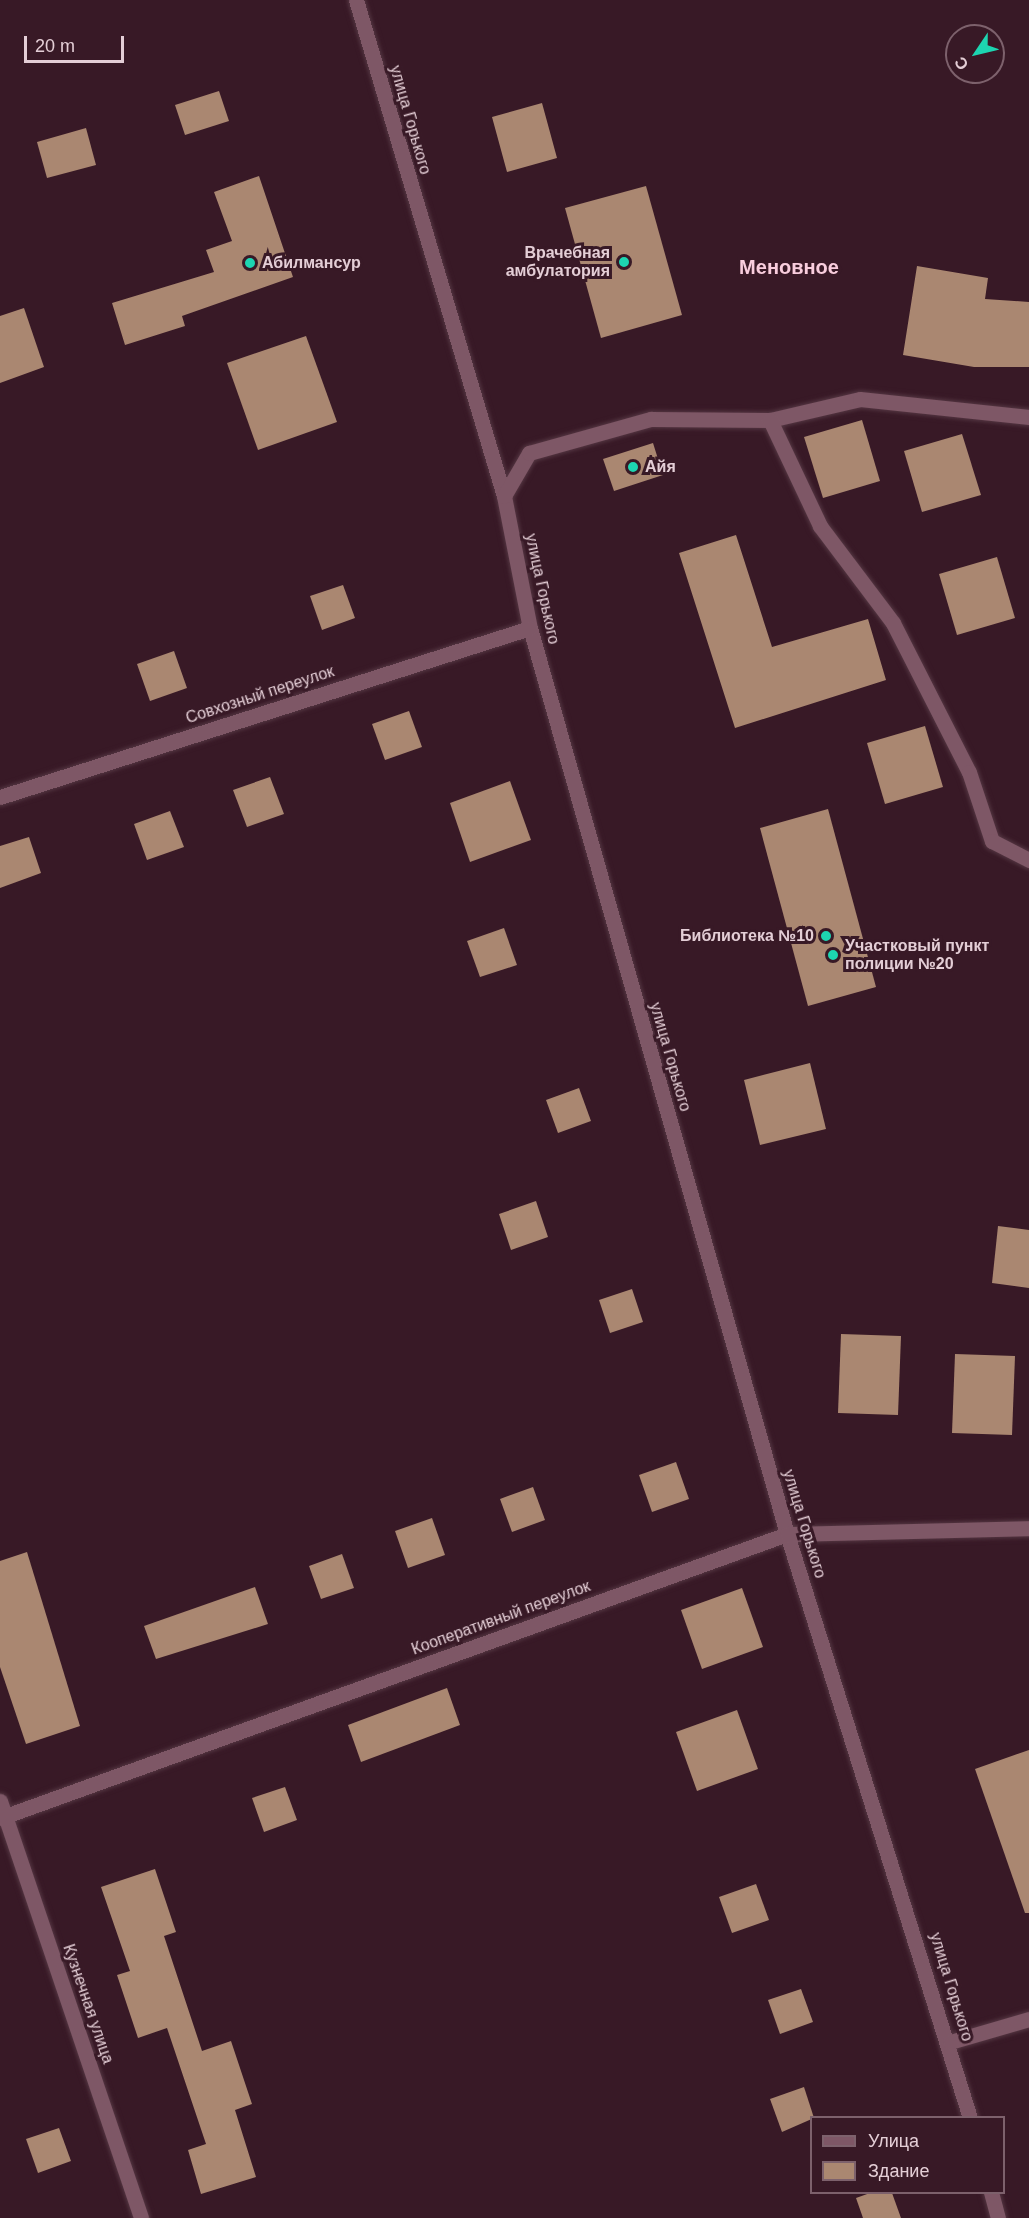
<!DOCTYPE html>
<html>
<head>
<meta charset="utf-8">
<style>
  body { margin:0 }
  #map { position:relative; width:1029px; height:2218px; overflow:hidden; background:#381926; font-family:Arial,sans-serif }
  div>[style] { position:absolute }
  .building>* { inset:0; background:#aa8771 }
  .roads { filter:drop-shadow(0 0 2px #543642) drop-shadow(0 0 2px #543642) }
  .minor>* { height:15px; margin:-7.5px; padding:0 7.5px; transform-origin:7.5px; border-radius:7.5px; background:#7e5766 }
  .dots>* { width:16px; height:16px; translate:-50% -50%; box-sizing:border-box; border:3px solid #381926; border-radius:50% }
  span { translate:-50% -50%; white-space:nowrap; text-align:center; line-height:1.15; -webkit-text-stroke:6px #381926; paint-order:stroke }
  .street-label { font-size:16px; color:#e4ced6 }
  .poi-label { font-size:16px; color:#e4ced6; font-weight:700 }
  .right { translate:-100% -50%; text-align:right }
  .left { translate:0 -50%; text-align:left }
  .quarter-label { font-size:20px; color:#f9cddd; font-weight:700 }
  .legend { position:absolute; left:810px; top:2116px; width:195px; height:78px; box-sizing:border-box; background:#381926; border:2px solid #7d616c; margin:0; padding:8px 10px; list-style:none; font-size:18px; color:#e4ced6 }
  .legend li { display:flex; align-items:center; gap:12px; height:30px }
  .legend b { width:30px; border:2px solid #7d616c }
  .north { position:absolute; left:945px; top:24px; width:60px; height:60px; box-sizing:border-box; background:#381926; border:2px solid #7d616c; border-radius:50%; rotate:235deg; font-size:16px; font-weight:700; line-height:24px; text-align:center; color:#e4ced6 }
  .north::after { content:''; display:block; margin:auto; width:21px; height:27px; background:#1dd5b1; clip-path:polygon(50% 0,100% 100%,50% 72%,0 100%) }
  .scale { position:absolute; left:24px; top:36px; width:100px; height:27px; box-sizing:border-box; border:3px solid #e4ced6; border-top:0; padding-left:8px; font-size:18px; line-height:21px; white-space:nowrap; color:#e4ced6; -webkit-text-stroke:4px #381926; paint-order:stroke }
</style>
</head>
<body>
<div id="map">
  <div class="building">
    <i style="clip-path:polygon(219px 91px,229px 121px,185px 135px,175px 105px)"></i>
    <i style="clip-path:polygon(542px 103px,557px 158px,507px 172px,492px 117px)"></i>
    <i style="clip-path:polygon(86px 128px,96px 165px,47px 178px,37px 142px)"></i>
    <i style="clip-path:polygon(259px 176px,293px 277px,182px 316px,185px 326px,125px 345px,112px 303px,214px 272px,206px 250px,232px 241px,214px 192px)"></i>
    <i style="clip-path:polygon(646px 186px,682px 315px,601px 338px,565px 208px)"></i>
    <i style="clip-path:polygon(917px 266px,988px 278px,985px 299px,1029px 302px,1029px 367px,974px 367px,903px 355px)"></i>
    <i style="clip-path:polygon(24px 308px,44px 367px,0 383px,0 316px)"></i>
    <i style="clip-path:polygon(306px 336px,337px 422px,258px 450px,227px 363px)"></i>
    <i style="clip-path:polygon(862px 420px,880px 481px,823px 498px,804px 437px)"></i>
    <i style="clip-path:polygon(962px 434px,981px 495px,922px 512px,904px 451px)"></i>
    <i style="clip-path:polygon(653px 443px,663px 475px,614px 491px,603px 459px)"></i>
    <i style="clip-path:polygon(736px 535px,772px 647px,868px 619px,886px 680px,735px 728px,679px 553px)"></i>
    <i style="clip-path:polygon(997px 557px,1015px 618px,957px 635px,939px 574px)"></i>
    <i style="clip-path:polygon(343px 585px,355px 618px,322px 630px,310px 596px)"></i>
    <i style="clip-path:polygon(174px 651px,187px 688px,150px 701px,137px 664px)"></i>
    <i style="clip-path:polygon(409px 711px,422px 747px,385px 760px,372px 724px)"></i>
    <i style="clip-path:polygon(925px 726px,943px 787px,885px 804px,867px 743px)"></i>
    <i style="clip-path:polygon(270px 777px,284px 814px,247px 827px,233px 790px)"></i>
    <i style="clip-path:polygon(510px 781px,531px 840px,470px 862px,450px 803px)"></i>
    <i style="clip-path:polygon(828px 809px,876px 987px,808px 1006px,760px 828px)"></i>
    <i style="clip-path:polygon(170px 811px,184px 847px,147px 860px,134px 824px)"></i>
    <i style="clip-path:polygon(29px 837px,41px 873px,0 888px,0 846px)"></i>
    <i style="clip-path:polygon(504px 928px,517px 965px,480px 977px,467px 941px)"></i>
    <i style="clip-path:polygon(810px 1063px,826px 1129px,760px 1145px,744px 1080px)"></i>
    <i style="clip-path:polygon(579px 1088px,591px 1121px,558px 1133px,546px 1100px)"></i>
    <i style="clip-path:polygon(536px 1201px,548px 1237px,511px 1250px,499px 1214px)"></i>
    <i style="clip-path:polygon(998px 1226px,1029px 1230px,1029px 1288px,992px 1283px)"></i>
    <i style="clip-path:polygon(632px 1289px,643px 1322px,610px 1333px,599px 1300px)"></i>
    <i style="clip-path:polygon(841px 1334px,901px 1336px,898px 1415px,838px 1413px)"></i>
    <i style="clip-path:polygon(955px 1354px,1015px 1356px,1012px 1435px,952px 1433px)"></i>
    <i style="clip-path:polygon(676px 1462px,689px 1499px,652px 1512px,639px 1475px)"></i>
    <i style="clip-path:polygon(533px 1487px,545px 1520px,512px 1532px,500px 1499px)"></i>
    <i style="clip-path:polygon(432px 1518px,445px 1555px,408px 1568px,395px 1531px)"></i>
    <i style="clip-path:polygon(27px 1552px,80px 1726px,26px 1744px,0 1667px,0 1561px)"></i>
    <i style="clip-path:polygon(342px 1554px,354px 1588px,321px 1599px,309px 1566px)"></i>
    <i style="clip-path:polygon(255px 1587px,268px 1624px,156px 1659px,144px 1626px)"></i>
    <i style="clip-path:polygon(742px 1588px,763px 1647px,702px 1669px,681px 1610px)"></i>
    <i style="clip-path:polygon(447px 1688px,460px 1725px,361px 1762px,348px 1725px)"></i>
    <i style="clip-path:polygon(737px 1710px,758px 1769px,697px 1791px,676px 1732px)"></i>
    <i style="clip-path:polygon(1029px 1750px,1029px 1913px,1025px 1913px,975px 1769px)"></i>
    <i style="clip-path:polygon(285px 1787px,297px 1820px,264px 1832px,252px 1798px)"></i>
    <i style="clip-path:polygon(155px 1869px,176px 1932px,164px 1936px,202px 2051px,231px 2041px,252px 2104px,235px 2110px,256px 2177px,201px 2194px,188px 2150px,206px 2144px,167px 2028px,138px 2038px,117px 1975px,130px 1971px,101px 1887px)"></i>
    <i style="clip-path:polygon(756px 1884px,769px 1920px,732px 1933px,719px 1897px)"></i>
    <i style="clip-path:polygon(801px 1989px,813px 2022px,780px 2034px,768px 2000px)"></i>
    <i style="clip-path:polygon(804px 2087px,814px 2118px,782px 2132px,770px 2099px)"></i>
    <i style="clip-path:polygon(59px 2128px,71px 2161px,38px 2173px,26px 2139px)"></i>
    <i style="clip-path:polygon(870px 2193px,892px 2193px,901px 2218px,863px 2218px,856px 2198px)"></i>
  </div>
  <div class="roads">
    <div class="minor">
      <i style="left:356px;top:0;width:518px;rotate:73.39deg"></i>
      <i style="left:504px;top:496px;width:135px;rotate:78.9deg"></i>
      <i style="left:530px;top:628px;width:942px;rotate:74.16deg"></i>
      <i style="left:787px;top:1534px;width:612px;rotate:72.6deg"></i>
      <i style="left:770px;top:420px;width:92px;rotate:-13.1deg"></i>
      <i style="left:860px;top:399px;width:170px;rotate:6.1deg"></i>
      <i style="left:504px;top:496px;width:50px;rotate:-59.8deg"></i>
      <i style="left:529px;top:453px;width:127px;rotate:-15.6deg"></i>
      <i style="left:651px;top:419px;width:119px;rotate:0.5deg"></i>
      <i style="left:770px;top:420px;width:117px;rotate:64.7deg"></i>
      <i style="left:820px;top:526px;width:121px;rotate:53deg"></i>
      <i style="left:893px;top:623px;width:167px;rotate:63deg"></i>
      <i style="left:969px;top:772px;width:73px;rotate:71.6deg"></i>
      <i style="left:992px;top:841px;width:42px;rotate:27.2deg"></i>
      <i style="left:0;top:797px;width:556px;rotate:-17.69deg"></i>
      <i style="left:0;top:1801px;width:440px;rotate:71.3deg"></i>
      <i style="left:0;top:1818px;width:837px;rotate:-19.84deg"></i>
      <i style="left:787px;top:1534px;width:242px;rotate:-1.4deg"></i>
      <i style="left:950px;top:2042px;width:82px;rotate:-16.2deg"></i>
      <i style="left:991px;top:2192px;width:27px;rotate:75deg"></i>
    </div>
  </div>
  <div class="dots">
    <i style="left:624px;top:262px;background:#1dd5b1"></i>
    <i style="left:250px;top:263px;background:#1dd5b1"></i>
    <i style="left:633px;top:467px;background:#1dd5b1"></i>
    <i style="left:826px;top:936px;background:#1dd5b1"></i>
    <i style="left:833px;top:955px;background:#1dd5b1"></i>
  </div>
  <div class="street-label">
    <span style="left:410px;top:120px;rotate:74deg">улица Горького</span>
    <span style="left:542px;top:589px;rotate:78deg">улица Горького</span>
    <span style="left:260px;top:695px;rotate:-18deg">Совхозный переулок</span>
    <span style="left:670px;top:1057px;rotate:74deg">улица Горького</span>
    <span style="left:804px;top:1524px;rotate:73deg">улица Горького</span>
    <span style="left:501px;top:1618px;rotate:-20deg">Кооперативный переулок</span>
    <span style="left:951px;top:1987px;rotate:73deg">улица Горького</span>
    <span style="left:88px;top:2004px;rotate:71deg">Кузнечная улица</span>
  </div>
  <div class="poi-label">
    <span class="right" style="left:610px;top:262px">Врачебная<br>амбулатория</span>
    <span class="left" style="left:262px;top:263px">Абилмансур</span>
    <span class="left" style="left:645px;top:467px">Айя</span>
    <span class="right" style="left:814px;top:936px">Библиотека №10</span>
    <span class="left" style="left:845px;top:955px">Участковый пункт<br>полиции №20</span>
  </div>
  <div class="quarter-label">
    <span style="left:789px;top:267px">Меновное</span>
  </div>
  <ul class="legend">
  <li><b style="height:8px;background:#7e5766"></b>Улица</li>
  <li><b style="height:16px;background:#aa8771"></b>Здание</li>
  </ul>
  <div class="north">С</div>
  <div class="scale">20 m</div>
</div>
</body>
</html>
